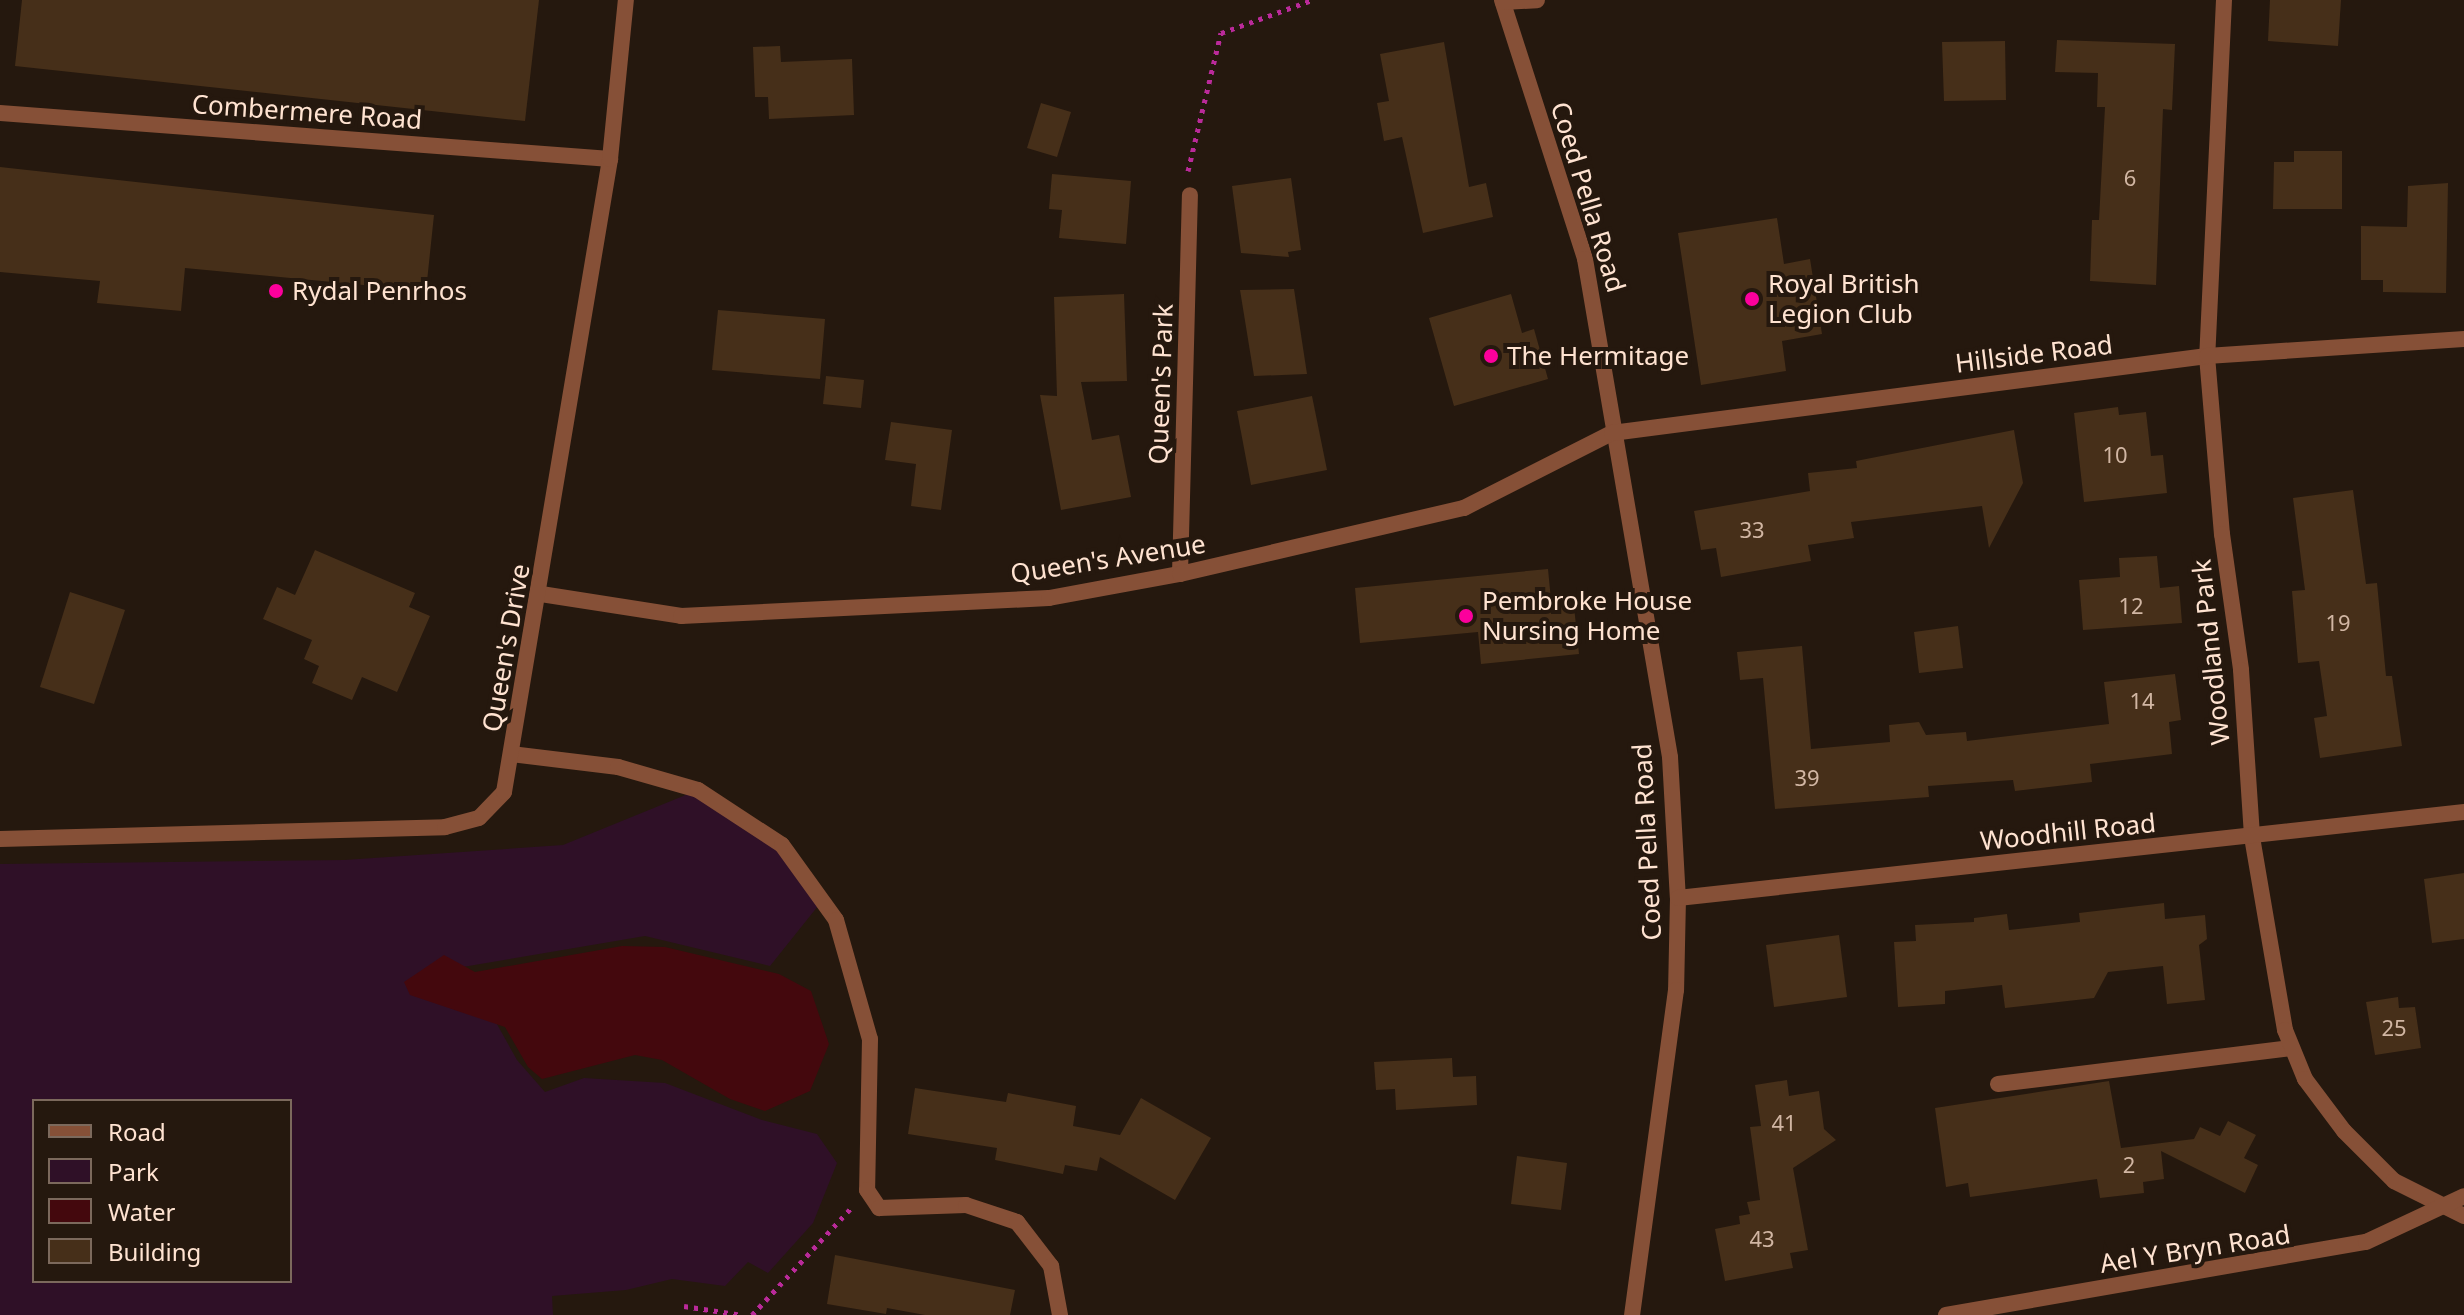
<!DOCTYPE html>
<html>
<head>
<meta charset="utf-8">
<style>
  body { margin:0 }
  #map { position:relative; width:2464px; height:1315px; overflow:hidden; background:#25180e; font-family:"Noto Sans",sans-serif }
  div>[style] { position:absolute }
  .green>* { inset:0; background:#2f1027 }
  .water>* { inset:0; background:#44080d }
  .building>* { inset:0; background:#462f19 }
  .path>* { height:5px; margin-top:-2.5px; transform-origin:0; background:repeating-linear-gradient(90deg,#ba2a9a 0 4px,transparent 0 10px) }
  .lane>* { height:16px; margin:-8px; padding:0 8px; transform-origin:8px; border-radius:8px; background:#865037 }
  .street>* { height:16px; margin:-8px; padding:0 8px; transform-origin:8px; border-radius:8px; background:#865037 }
  .dots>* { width:22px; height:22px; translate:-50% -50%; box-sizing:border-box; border:4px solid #25180e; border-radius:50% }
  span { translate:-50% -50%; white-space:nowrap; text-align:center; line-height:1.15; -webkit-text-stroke:8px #25180e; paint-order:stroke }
  .number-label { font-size:22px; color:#d1b6a3 }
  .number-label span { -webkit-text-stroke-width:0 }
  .street-label { font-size:26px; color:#ffe3d1 }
  .poi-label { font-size:26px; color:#ffe3d1 }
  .left { translate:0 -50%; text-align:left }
  .legend { position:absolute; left:32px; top:1099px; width:260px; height:184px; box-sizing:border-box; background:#25180e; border:2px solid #7c695c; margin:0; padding:10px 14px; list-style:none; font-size:24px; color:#ffe3d1 }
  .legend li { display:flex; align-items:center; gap:16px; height:40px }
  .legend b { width:40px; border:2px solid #7c695c }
</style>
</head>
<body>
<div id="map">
  <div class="green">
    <i style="clip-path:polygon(evenodd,698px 790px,789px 854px,822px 901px,770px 966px,645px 936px,421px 974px,493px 1017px,517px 1060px,545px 1092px,584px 1078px,665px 1083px,762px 1120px,817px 1134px,837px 1163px,813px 1223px,768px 1273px,748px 1262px,725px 1286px,672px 1279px,626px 1290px,552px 1296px,553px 1315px,0 1315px,0 864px,344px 860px,563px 845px,698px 790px,34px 1101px,290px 1101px,290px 1281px,34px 1281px,34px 1101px)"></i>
  </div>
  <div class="water">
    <i style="clip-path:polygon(622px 946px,665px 947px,779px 974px,811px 991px,829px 1044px,810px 1091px,765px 1111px,730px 1099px,662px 1060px,635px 1055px,542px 1079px,528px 1067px,505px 1027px,410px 995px,404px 982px,444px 955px,475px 972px)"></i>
  </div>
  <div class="building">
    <i style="clip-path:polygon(22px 0,539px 0,525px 121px,15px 66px)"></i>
    <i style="clip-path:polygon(2270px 0,2341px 0,2338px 46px,2268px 41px)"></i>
    <i style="clip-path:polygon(2057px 40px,2175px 44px,2172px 110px,2163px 109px,2156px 285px,2090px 281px,2092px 220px,2099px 220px,2105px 107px,2097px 107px,2098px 73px,2055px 72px)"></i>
    <i style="clip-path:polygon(2005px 41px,2006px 100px,1944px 101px,1942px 42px)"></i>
    <i style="clip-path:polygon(1444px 42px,1469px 187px,1486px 183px,1493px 217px,1423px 233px,1402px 137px,1384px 141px,1377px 103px,1389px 101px,1380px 54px)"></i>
    <i style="clip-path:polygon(780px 46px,781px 62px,852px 59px,854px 115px,769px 119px,768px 97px,755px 97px,753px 47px)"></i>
    <i style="clip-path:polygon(1041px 103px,1071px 112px,1057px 157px,1027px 148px)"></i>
    <i style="clip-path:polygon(2294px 151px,2342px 151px,2342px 209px,2273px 209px,2274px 162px,2294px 162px)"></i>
    <i style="clip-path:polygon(0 167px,434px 215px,426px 291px,185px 268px,181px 311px,97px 303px,100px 281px,0 272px)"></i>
    <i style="clip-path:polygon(1052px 174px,1131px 181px,1126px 244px,1059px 238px,1062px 210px,1049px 209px)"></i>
    <i style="clip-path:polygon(1291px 178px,1301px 250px,1288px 252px,1289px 257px,1241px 253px,1232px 186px)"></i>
    <i style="clip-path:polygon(2448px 183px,2446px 293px,2383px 292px,2383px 280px,2361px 280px,2361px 226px,2407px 227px,2408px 186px)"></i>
    <i style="clip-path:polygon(1777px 218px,1784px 264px,1810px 259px,1822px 334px,1782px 341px,1786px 371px,1701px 385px,1678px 233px)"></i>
    <i style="clip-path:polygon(1294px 289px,1307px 374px,1254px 376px,1240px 290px)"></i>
    <i style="clip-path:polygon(1124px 294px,1127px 381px,1081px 382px,1092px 440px,1119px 435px,1131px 497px,1061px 510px,1040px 395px,1057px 396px,1054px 297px)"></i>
    <i style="clip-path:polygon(1511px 294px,1522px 333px,1534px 329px,1548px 379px,1454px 406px,1429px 318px)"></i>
    <i style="clip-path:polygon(718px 310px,825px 319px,820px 379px,712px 370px)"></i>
    <i style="clip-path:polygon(826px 376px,864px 380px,861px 408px,823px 404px)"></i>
    <i style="clip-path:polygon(1312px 396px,1327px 470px,1251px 485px,1237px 411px)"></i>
    <i style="clip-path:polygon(2118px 407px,2119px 415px,2146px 412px,2151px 456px,2163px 455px,2167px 493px,2084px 502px,2074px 413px)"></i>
    <i style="clip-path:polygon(891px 422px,952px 430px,941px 510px,911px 506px,916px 464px,885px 460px)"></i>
    <i style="clip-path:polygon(2014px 430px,2023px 483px,1989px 548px,1982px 506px,1851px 522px,1854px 538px,1808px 545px,1811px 561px,1721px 577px,1716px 548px,1701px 550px,1694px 511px,1810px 491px,1808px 473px,1857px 468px,1856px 461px)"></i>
    <i style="clip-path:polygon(2353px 490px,2366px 584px,2377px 583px,2386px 676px,2392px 676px,2402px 746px,2320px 758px,2314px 718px,2327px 716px,2319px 661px,2298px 663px,2292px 591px,2305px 590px,2293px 498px)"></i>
    <i style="clip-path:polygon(315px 550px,415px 593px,409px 607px,430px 616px,397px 692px,362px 677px,352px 700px,312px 683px,319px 666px,304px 659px,312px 640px,263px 619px,277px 587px,295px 595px)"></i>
    <i style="clip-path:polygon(2157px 556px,2160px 588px,2179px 586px,2182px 623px,2083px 630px,2079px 580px,2120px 577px,2119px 558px)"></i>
    <i style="clip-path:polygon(1548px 569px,1551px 600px,1573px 597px,1579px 654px,1481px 664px,1478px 632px,1360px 643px,1355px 588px)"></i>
    <i style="clip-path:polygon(70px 592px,125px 610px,94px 704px,40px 687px)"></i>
    <i style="clip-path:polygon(1958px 626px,1963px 668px,1919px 673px,1914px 632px)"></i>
    <i style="clip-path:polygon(1802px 646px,1811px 749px,1890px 742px,1889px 725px,1919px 722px,1926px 735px,1966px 732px,1967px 741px,2109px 724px,2104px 682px,2175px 674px,2181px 720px,2169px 722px,2172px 754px,2090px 764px,2092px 782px,2015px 791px,2013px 780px,1928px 786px,1929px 797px,1775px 809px,1763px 678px,1740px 680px,1737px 652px)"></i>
    <i style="clip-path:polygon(2464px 873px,2464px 939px,2432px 943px,2424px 879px)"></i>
    <i style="clip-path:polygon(2164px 903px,2165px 919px,2205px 915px,2207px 939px,2199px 945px,2205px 1000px,2167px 1004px,2163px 966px,2108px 972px,2094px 998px,2005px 1008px,2002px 985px,1945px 991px,1945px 1004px,1898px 1007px,1894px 942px,1916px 941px,1915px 925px,1974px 922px,1974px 918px,2007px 914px,2009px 930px,2080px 922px,2079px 913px)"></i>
    <i style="clip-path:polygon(1839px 935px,1847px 997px,1774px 1007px,1766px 945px)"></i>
    <i style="clip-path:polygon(2398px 997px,2399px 1008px,2415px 1007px,2421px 1048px,2375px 1055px,2366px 1002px)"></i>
    <i style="clip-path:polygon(1452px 1058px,1453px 1077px,1476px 1076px,1477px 1105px,1396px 1110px,1395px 1089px,1376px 1090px,1374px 1062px)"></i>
    <i style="clip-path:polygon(1787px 1080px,1789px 1096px,1819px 1091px,1824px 1129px,1836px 1140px,1793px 1168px,1808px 1250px,1790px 1253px,1793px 1268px,1725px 1281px,1715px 1229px,1740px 1224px,1739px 1216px,1750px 1214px,1747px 1202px,1760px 1200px,1750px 1127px,1761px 1126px,1755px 1085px)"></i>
    <i style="clip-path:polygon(2109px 1081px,2121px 1148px,2194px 1139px,2200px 1127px,2220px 1136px,2228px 1121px,2256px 1135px,2244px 1158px,2258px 1165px,2245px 1193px,2161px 1151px,2164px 1179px,2143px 1182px,2144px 1193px,2100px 1198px,2097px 1179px,1970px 1197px,1968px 1183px,1946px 1187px,1935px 1108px)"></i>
    <i style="clip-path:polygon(915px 1088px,1006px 1102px,1008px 1093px,1076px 1106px,1073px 1126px,1120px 1135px,1141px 1098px,1211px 1138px,1175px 1200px,1100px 1157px,1097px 1171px,1065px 1165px,1063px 1174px,995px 1160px,997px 1148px,908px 1134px)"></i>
    <i style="clip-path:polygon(1517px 1156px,1567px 1163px,1561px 1210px,1511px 1204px)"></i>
    <i style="clip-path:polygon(835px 1255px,1015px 1290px,1010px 1315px,925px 1315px,887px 1308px,886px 1314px,827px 1304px)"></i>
  </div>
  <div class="path">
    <i style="left:1188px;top:171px;width:142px;rotate:-76.6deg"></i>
    <i style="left:1221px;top:33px;width:97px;rotate:-19.9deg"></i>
    <i style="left:684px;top:1306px;width:59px;rotate:8.8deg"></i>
    <i style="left:752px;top:1315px;width:146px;rotate:-47.2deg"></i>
  </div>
  <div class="lane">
    <i style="left:1998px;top:1084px;width:296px;rotate:-7deg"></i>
  </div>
  <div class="street">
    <i style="left:1502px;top:0;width:272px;rotate:72.2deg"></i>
    <i style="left:1585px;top:259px;width:505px;rotate:80.31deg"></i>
    <i style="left:1670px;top:757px;width:141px;rotate:86.8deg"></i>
    <i style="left:1678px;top:898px;width:92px;rotate:91.2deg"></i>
    <i style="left:1676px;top:990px;width:328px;rotate:97.7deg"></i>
    <i style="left:2224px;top:0;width:356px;rotate:92.7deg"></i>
    <i style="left:2207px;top:356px;width:179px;rotate:85.2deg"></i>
    <i style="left:2222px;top:534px;width:137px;rotate:82deg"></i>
    <i style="left:2241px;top:670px;width:167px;rotate:86.2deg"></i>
    <i style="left:2252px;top:837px;width:196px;rotate:80.3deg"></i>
    <i style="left:2285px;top:1030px;width:53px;rotate:67.8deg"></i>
    <i style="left:2305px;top:1079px;width:65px;rotate:53.1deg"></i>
    <i style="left:2344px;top:1131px;width:71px;rotate:45deg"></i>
    <i style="left:2394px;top:1181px;width:78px;rotate:26.6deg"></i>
    <i style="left:1503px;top:2px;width:34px;rotate:-3deg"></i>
    <i style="left:0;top:113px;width:612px;rotate:4.31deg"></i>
    <i style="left:1180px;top:574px;width:379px;rotate:-88.5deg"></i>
    <i style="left:541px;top:594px;width:142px;rotate:8.9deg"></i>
    <i style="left:681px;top:616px;width:368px;rotate:-2.8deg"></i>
    <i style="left:1049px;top:598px;width:133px;rotate:-10.4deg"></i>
    <i style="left:1180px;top:574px;width:292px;rotate:-13.1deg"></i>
    <i style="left:1464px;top:508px;width:166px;rotate:-26.9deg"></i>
    <i style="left:1612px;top:433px;width:600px;rotate:-7.37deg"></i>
    <i style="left:2207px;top:356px;width:258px;rotate:-3.8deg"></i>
    <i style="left:511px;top:754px;width:108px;rotate:6.9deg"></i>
    <i style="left:618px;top:767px;width:83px;rotate:16deg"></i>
    <i style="left:698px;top:790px;width:100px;rotate:33.2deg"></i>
    <i style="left:782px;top:845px;width:92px;rotate:54.2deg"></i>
    <i style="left:836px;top:920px;width:124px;rotate:74.1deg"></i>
    <i style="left:870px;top:1039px;width:151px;rotate:91.1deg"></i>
    <i style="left:867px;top:1190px;width:22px;rotate:56deg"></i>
    <i style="left:879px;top:1208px;width:87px;rotate:-2deg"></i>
    <i style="left:966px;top:1205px;width:54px;rotate:18.4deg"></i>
    <i style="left:1017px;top:1222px;width:56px;rotate:52.3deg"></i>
    <i style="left:1051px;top:1266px;width:50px;rotate:79.6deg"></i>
    <i style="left:0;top:839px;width:445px;rotate:-1.5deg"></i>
    <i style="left:445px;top:827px;width:35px;rotate:-15deg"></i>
    <i style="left:479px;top:818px;width:36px;rotate:-46deg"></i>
    <i style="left:504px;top:792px;width:642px;rotate:-80.49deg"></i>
    <i style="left:610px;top:159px;width:160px;rotate:-84.3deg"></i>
    <i style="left:1678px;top:898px;width:791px;rotate:-6.24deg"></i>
    <i style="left:1946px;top:1315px;width:426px;rotate:-9.9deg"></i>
    <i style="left:2366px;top:1242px;width:108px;rotate:-25.1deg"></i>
  </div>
  <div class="dots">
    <i style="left:276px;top:291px;background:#fc009c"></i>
    <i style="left:1752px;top:299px;background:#fc009c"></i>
    <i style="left:1491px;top:356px;background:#fc009c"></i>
    <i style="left:1466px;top:616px;background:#fc009c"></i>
  </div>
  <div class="number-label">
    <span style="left:2130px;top:178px">6</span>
    <span style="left:2115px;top:455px">10</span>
    <span style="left:1752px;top:530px">33</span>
    <span style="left:2131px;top:606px">12</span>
    <span style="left:2338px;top:623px">19</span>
    <span style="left:2142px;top:701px">14</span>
    <span style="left:1807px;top:778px">39</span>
    <span style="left:2394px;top:1028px">25</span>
    <span style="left:1784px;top:1123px">41</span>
    <span style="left:2129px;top:1165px">2</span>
    <span style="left:1762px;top:1239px">43</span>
  </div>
  <div class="street-label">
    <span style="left:307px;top:112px;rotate:4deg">Combermere Road</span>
    <span style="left:1588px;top:197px;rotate:73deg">Coed Pella Road</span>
    <span style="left:2034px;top:354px;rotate:-7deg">Hillside Road</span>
    <span style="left:1161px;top:384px;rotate:-88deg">Queen's Park</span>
    <span style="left:1108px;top:559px;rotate:-9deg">Queen's Avenue</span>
    <span style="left:506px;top:648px;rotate:-80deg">Queen's Drive</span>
    <span style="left:2211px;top:652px;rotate:-96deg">Woodland Park</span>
    <span style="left:2068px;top:832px;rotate:-6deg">Woodhill Road</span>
    <span style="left:1647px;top:842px;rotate:-93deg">Coed Pella Road</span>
    <span style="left:2195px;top:1249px;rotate:-9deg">Ael Y Bryn Road</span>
  </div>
  <div class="poi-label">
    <span class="left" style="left:1768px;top:299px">Royal British<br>Legion Club</span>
    <span class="left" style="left:292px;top:291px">Rydal Penrhos</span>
    <span class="left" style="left:1507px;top:356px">The Hermitage</span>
    <span class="left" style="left:1482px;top:616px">Pembroke House<br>Nursing Home</span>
  </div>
  <ul class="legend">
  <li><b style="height:10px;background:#865037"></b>Road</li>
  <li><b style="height:22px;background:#2f1027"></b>Park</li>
  <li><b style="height:22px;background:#44080d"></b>Water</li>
  <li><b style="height:22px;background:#462f19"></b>Building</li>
  </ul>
</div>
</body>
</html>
